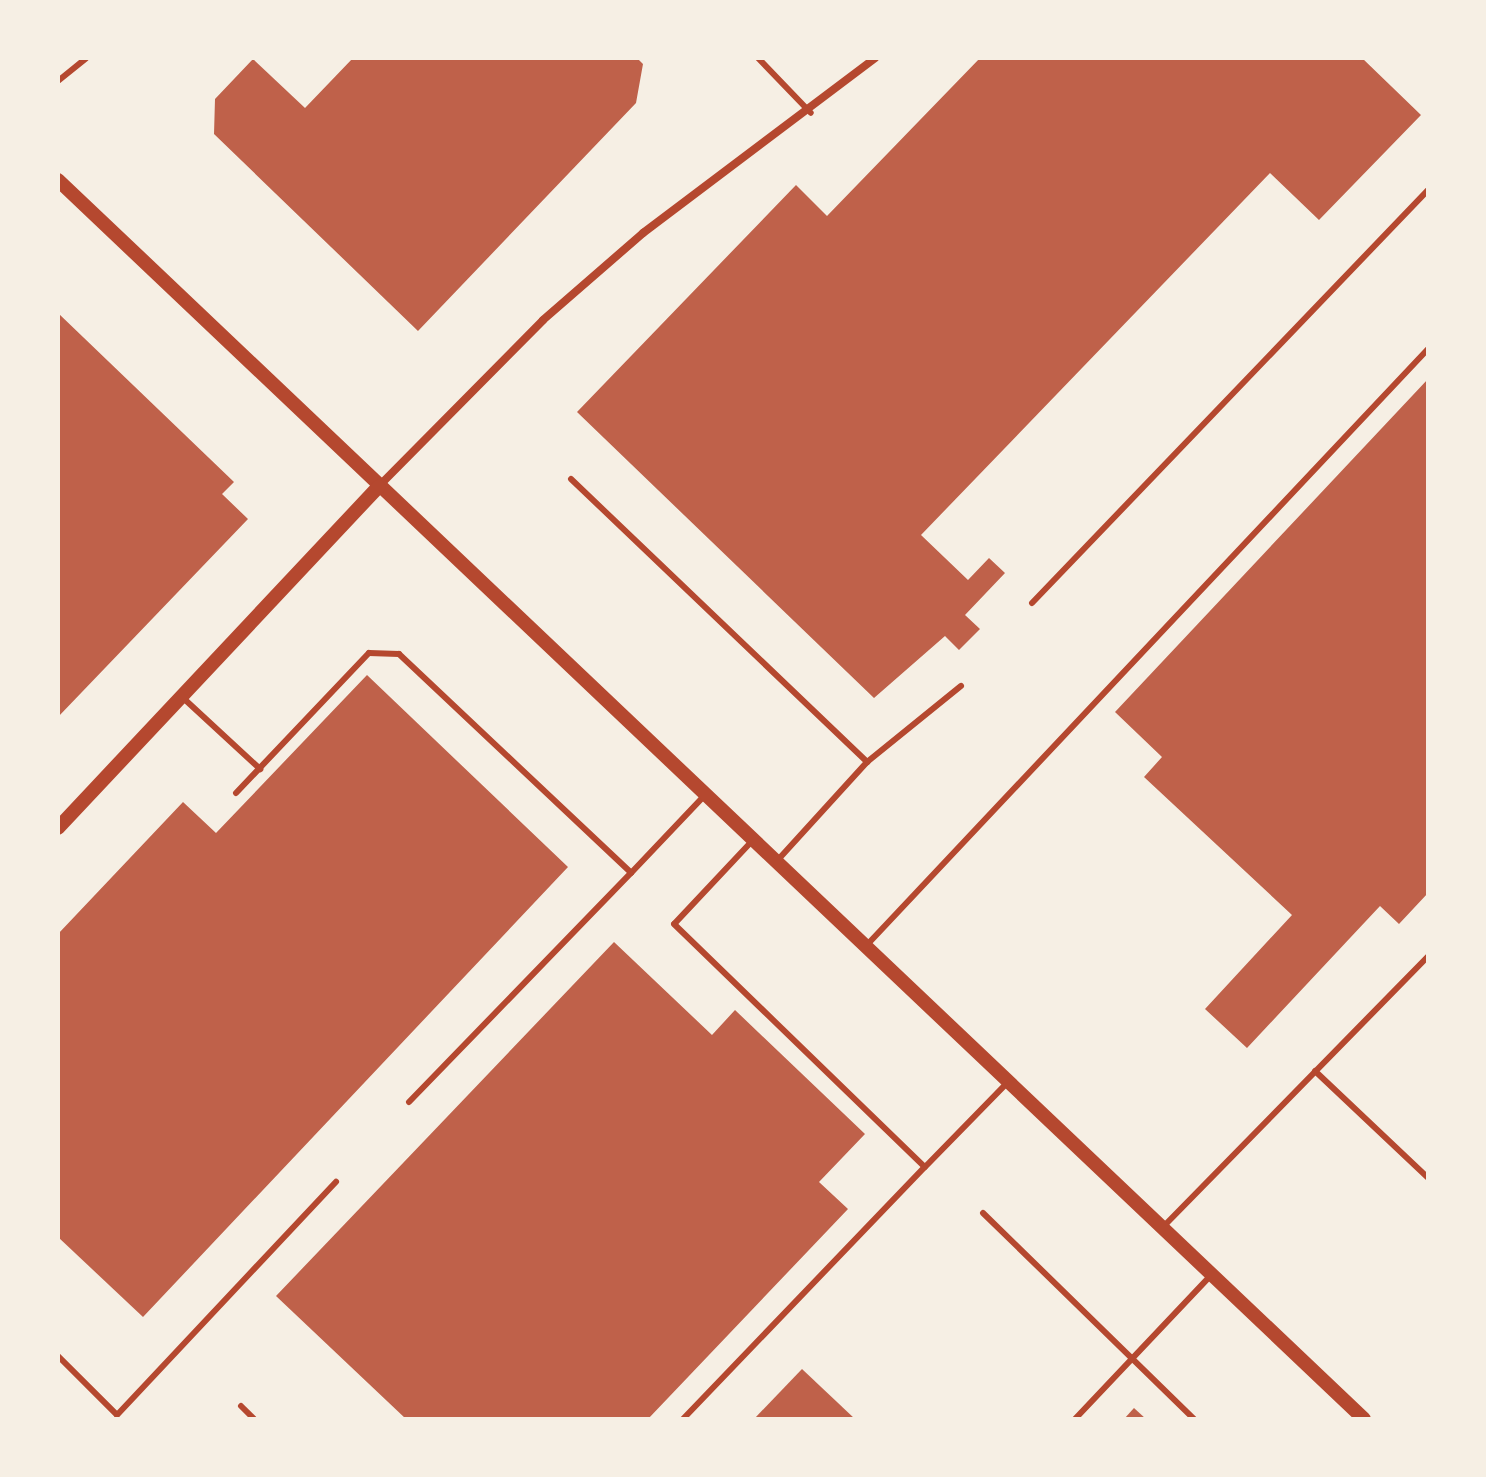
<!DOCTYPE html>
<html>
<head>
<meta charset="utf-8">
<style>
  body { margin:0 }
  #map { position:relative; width:1486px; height:1477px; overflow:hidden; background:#f6efe4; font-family:Georgia,serif }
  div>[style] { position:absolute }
  .building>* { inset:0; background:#bf614a }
  .service>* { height:6px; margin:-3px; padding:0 3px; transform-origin:3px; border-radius:3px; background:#b5482f }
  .minor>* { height:8px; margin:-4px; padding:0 4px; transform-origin:4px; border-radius:4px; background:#b5482f }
  .tertiary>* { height:14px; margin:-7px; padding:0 7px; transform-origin:7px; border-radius:7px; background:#b5482f }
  span { translate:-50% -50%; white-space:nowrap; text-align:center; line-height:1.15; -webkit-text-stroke:8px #f6efe4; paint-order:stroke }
  .frame { position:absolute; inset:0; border:60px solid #f6efe4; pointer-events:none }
</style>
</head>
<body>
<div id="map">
  <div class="building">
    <i style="clip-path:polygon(353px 58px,637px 58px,643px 64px,636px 103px,418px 331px,214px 134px,215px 99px,253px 59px,305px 108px)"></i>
    <i style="clip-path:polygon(980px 58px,1362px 58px,1421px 115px,1319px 220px,1270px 173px,921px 535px,968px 580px,989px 558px,1005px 573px,965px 615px,980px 629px,959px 650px,945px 636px,874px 698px,577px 412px,796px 185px,827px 216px)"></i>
    <i style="clip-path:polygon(58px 313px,234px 482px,222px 494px,248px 519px,58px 717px)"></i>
    <i style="clip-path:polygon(1428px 379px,1428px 893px,1399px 924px,1380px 906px,1247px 1048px,1205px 1009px,1292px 915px,1144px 777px,1162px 757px,1115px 712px)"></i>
    <i style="clip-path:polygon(367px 675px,568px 867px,143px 1317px,58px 1237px,58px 934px,183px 802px,216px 833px)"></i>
    <i style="clip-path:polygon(614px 942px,712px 1035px,735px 1010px,865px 1134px,819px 1182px,848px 1209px,648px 1419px,406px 1419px,276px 1296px)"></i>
    <i style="clip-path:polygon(802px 1369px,855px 1419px,754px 1419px)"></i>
    <i style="clip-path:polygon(1134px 1408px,1146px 1419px,1124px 1419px)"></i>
  </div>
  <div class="service">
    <i style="left:758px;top:58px;width:76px;rotate:46.1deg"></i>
    <i style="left:58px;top:81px;width:36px;rotate:-39deg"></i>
    <i style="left:571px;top:479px;width:410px;rotate:43.7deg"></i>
    <i style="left:1032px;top:603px;width:572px;rotate:-46.2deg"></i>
    <i style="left:181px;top:696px;width:108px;rotate:42.7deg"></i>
    <i style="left:236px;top:793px;width:193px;rotate:-46.5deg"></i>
    <i style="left:369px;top:653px;width:30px;rotate:2deg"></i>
    <i style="left:399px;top:654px;width:319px;rotate:43.3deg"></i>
    <i style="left:631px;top:873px;width:108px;rotate:-46.5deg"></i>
    <i style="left:753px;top:840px;width:115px;rotate:133.2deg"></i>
    <i style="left:674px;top:924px;width:349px;rotate:44.1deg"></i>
    <i style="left:925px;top:1167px;width:119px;rotate:-45.7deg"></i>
    <i style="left:776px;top:862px;width:135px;rotate:-47.7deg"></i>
    <i style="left:867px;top:762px;width:121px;rotate:-39deg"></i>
    <i style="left:865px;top:947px;width:821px;rotate:-46.73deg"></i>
    <i style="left:1315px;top:1071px;width:156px;rotate:43.4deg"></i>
    <i style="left:409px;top:1102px;width:319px;rotate:-45.9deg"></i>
    <i style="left:983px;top:1213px;width:295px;rotate:44.3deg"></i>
    <i style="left:1162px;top:1228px;width:380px;rotate:-45.6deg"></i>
    <i style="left:58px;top:1356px;width:83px;rotate:45deg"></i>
    <i style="left:117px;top:1415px;width:320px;rotate:-46.8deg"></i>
    <i style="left:241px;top:1406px;width:18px;rotate:45deg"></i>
    <i style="left:683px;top:1419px;width:349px;rotate:-46.2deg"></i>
    <i style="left:1075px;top:1419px;width:197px;rotate:-46.6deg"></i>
  </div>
  <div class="minor">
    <i style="left:379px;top:486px;width:233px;rotate:-45.3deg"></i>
    <i style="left:543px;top:320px;width:133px;rotate:-41deg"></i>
    <i style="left:643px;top:233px;width:291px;rotate:-37deg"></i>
  </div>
  <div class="tertiary">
    <i style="left:58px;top:180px;width:1800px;rotate:43.49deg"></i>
    <i style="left:58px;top:828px;width:468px;rotate:-46.8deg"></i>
  </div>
  <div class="frame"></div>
</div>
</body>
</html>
